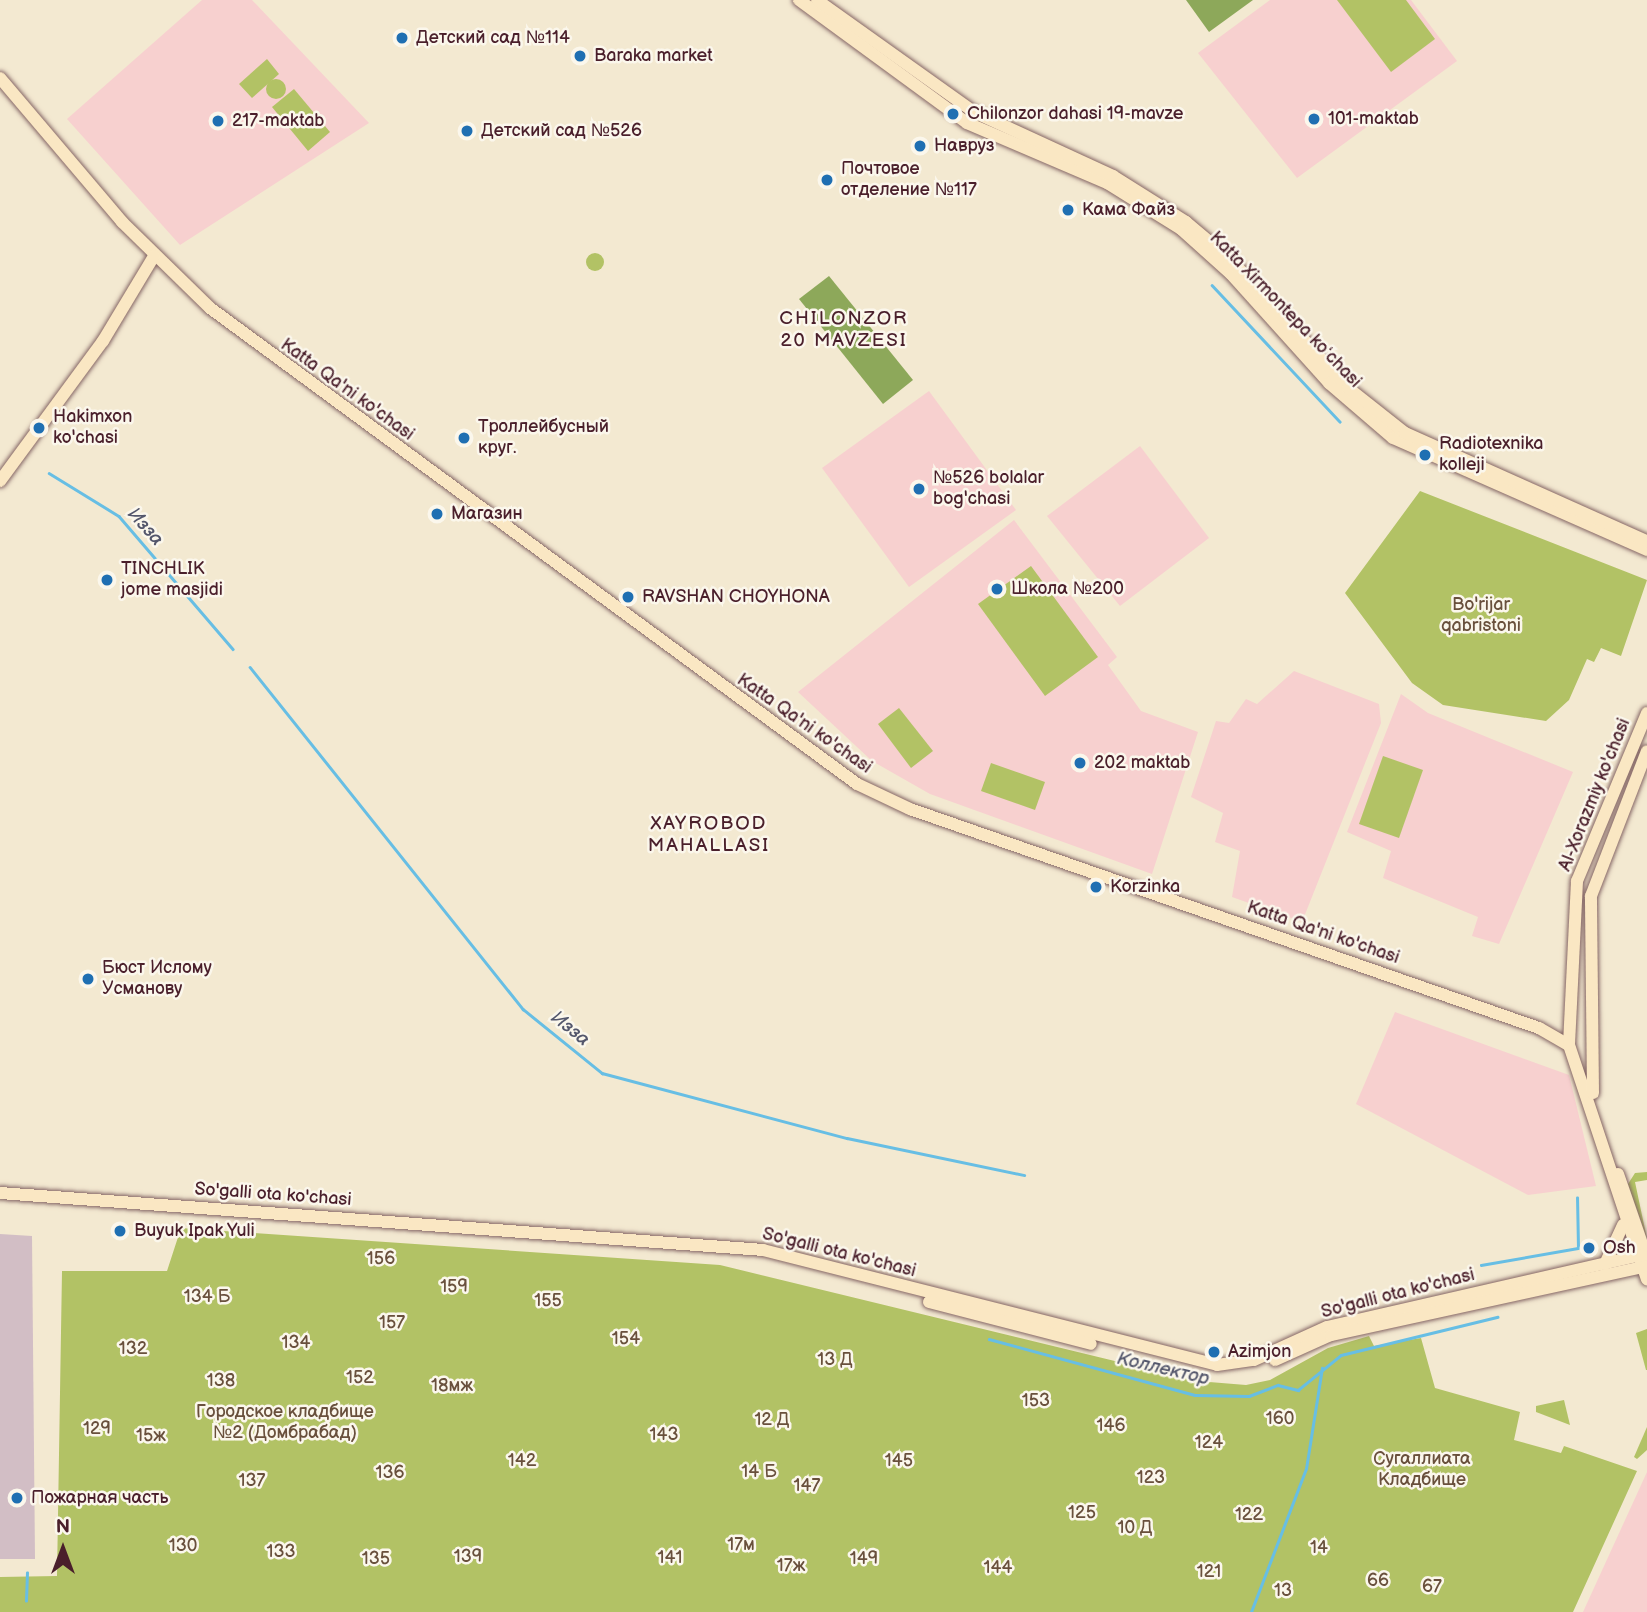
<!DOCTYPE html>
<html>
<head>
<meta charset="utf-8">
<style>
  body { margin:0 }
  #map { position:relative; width:1647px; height:1612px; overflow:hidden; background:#f3e9d1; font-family:"Balsamiq Sans",sans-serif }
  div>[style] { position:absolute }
  .built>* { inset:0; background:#f7d0cf }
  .industrial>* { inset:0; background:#d2bec5 }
  .green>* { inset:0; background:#b2c265 }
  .round { border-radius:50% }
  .forest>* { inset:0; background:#8da85a }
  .stream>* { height:2.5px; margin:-1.25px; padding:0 1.25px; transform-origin:1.25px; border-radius:1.25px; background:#67bee4 }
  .roads { filter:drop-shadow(0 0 2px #856665) drop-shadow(0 0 2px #856665) }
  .secondary>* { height:12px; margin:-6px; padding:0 6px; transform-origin:6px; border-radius:6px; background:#fae7c3 }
  .dots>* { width:19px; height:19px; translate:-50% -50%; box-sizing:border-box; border:4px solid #fbf7ec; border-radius:50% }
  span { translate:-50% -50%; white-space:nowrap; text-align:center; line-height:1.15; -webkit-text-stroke:5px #fbf7ec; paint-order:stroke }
  .poi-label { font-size:18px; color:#4a1f2b }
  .left { translate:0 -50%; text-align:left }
  .street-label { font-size:18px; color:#4a1f2b }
  .park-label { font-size:18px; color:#69503c }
  .neighbourhood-label { font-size:19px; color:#4a1f2b; letter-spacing:2px }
  .water-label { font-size:19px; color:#54576c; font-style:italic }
  .north { position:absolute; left:28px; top:1514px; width:70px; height:70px; -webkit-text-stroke:5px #fbf7ec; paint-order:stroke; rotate:0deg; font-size:19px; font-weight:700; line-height:28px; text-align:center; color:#4a1f2b }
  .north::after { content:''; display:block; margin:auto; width:24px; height:32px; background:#4a1f2b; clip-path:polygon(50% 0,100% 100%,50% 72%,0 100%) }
</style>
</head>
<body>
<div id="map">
  <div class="built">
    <i style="clip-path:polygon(202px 0,252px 0,369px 123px,180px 245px,67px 119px)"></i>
    <i style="clip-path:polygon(1270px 0,1411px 0,1457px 61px,1297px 178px,1198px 53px)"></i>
    <i style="clip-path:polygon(929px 391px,1016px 510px,909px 587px,822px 468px)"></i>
    <i style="clip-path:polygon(1140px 446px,1209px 538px,1120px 606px,1047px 516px)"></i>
    <i style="clip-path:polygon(1014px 520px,1117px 657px,1108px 665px,1141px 711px,1198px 732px,1152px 874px,930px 794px,872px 761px,798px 692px)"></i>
    <i style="clip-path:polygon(1294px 671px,1379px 704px,1381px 723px,1302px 922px,1232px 897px,1240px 851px,1215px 842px,1223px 813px,1191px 797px,1216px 721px,1229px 723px,1246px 699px,1257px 704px)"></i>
    <i style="clip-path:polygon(1401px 694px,1428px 713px,1573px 772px,1499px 944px,1472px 936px,1478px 917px,1383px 878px,1391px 851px,1347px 832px)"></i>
    <i style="clip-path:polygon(1395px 1012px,1569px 1075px,1596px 1186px,1528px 1195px,1356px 1104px)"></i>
    <i style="clip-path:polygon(1647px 1472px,1647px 1612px,1583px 1612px)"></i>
  </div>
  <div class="industrial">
    <i style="clip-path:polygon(0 1234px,32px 1236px,35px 1559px,0 1559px)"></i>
  </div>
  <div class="green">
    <i style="clip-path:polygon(1337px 0,1406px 0,1435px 39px,1391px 72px)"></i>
    <i style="clip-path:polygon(267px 59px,279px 74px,252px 98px,239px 84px)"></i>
    <i class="round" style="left:266px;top:79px;width:20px;height:20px"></i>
    <i style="clip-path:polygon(294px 89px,330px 132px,308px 151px,272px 107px)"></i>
    <i class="round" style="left:586px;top:253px;width:18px;height:18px"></i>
    <i style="clip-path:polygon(1420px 491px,1647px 580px,1621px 656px,1601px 648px,1594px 662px,1587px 659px,1569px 700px,1546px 721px,1443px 705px,1412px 683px,1345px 593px)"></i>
    <i style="clip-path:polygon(1031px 566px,1098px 657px,1045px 696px,978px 604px)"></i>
    <i style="clip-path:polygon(899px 708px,933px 751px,911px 768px,878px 724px)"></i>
    <i style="clip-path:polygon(1383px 756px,1423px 770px,1399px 838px,1359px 824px)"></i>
    <i style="clip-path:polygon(991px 763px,1045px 782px,1035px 810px,981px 791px)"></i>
    <i style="clip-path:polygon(1647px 1172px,1647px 1180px,1635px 1182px,1647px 1239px,1628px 1184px,1635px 1173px)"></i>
    <i style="clip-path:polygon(181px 1228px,720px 1265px,1197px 1381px,1246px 1385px,1270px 1380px,1328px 1348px,1369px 1336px,1374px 1346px,1421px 1338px,1435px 1388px,1520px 1412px,1514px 1440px,1561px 1453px,1564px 1446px,1637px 1471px,1573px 1612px,0 1612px,0 1577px,57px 1576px,62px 1271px,167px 1271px)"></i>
    <i style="clip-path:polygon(1647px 1329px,1647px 1370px,1646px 1370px,1636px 1333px)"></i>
    <i style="clip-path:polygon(1564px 1400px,1570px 1425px,1536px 1412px,1536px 1406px)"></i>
    <i style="clip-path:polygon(1647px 1427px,1647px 1450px,1637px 1459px,1634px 1457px)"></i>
  </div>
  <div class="forest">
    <i style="clip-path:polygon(1186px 0,1253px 0,1209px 32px)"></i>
    <i style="clip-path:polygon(829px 276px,913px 380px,883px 404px,799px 299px)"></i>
  </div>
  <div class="stream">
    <i style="left:1212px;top:285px;width:187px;rotate:46.9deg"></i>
    <i style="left:49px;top:473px;width:82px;rotate:31.6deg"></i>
    <i style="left:119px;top:516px;width:175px;rotate:49.4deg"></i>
    <i style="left:250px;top:667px;width:438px;rotate:51.4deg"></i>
    <i style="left:523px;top:1009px;width:102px;rotate:39deg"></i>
    <i style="left:602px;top:1073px;width:253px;rotate:14.9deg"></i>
    <i style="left:847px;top:1138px;width:181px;rotate:11.8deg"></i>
    <i style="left:1481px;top:1265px;width:98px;rotate:-9.9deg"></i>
    <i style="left:1578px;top:1248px;width:50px;rotate:-91.1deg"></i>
    <i style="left:989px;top:1339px;width:213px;rotate:15.2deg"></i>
    <i style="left:1195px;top:1395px;width:54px;rotate:1.1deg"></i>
    <i style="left:1249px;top:1396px;width:31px;rotate:-21deg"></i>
    <i style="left:1278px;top:1385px;width:21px;rotate:14deg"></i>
    <i style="left:1298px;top:1390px;width:55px;rotate:-39.1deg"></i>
    <i style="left:1341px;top:1355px;width:161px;rotate:-13.7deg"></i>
    <i style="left:26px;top:1601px;width:28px;rotate:-88deg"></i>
    <i style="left:1251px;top:1612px;width:153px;rotate:-69deg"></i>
    <i style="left:1306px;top:1469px;width:102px;rotate:-81deg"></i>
  </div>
  <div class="roads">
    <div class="secondary">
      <i style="left:799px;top:0;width:208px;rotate:36.2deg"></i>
      <i style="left:967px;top:123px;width:152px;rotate:23.2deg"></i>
      <i style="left:1107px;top:183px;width:87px;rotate:31.9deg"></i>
      <i style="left:1181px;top:229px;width:67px;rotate:42deg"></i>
      <i style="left:1231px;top:274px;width:147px;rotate:48deg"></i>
      <i style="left:1329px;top:383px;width:84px;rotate:40.7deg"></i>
      <i style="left:1393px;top:438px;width:278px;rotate:23.8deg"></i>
      <i style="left:817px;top:0;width:193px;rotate:35.5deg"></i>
      <i style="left:974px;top:112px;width:153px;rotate:24.7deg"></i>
      <i style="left:1113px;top:176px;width:86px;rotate:32.2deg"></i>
      <i style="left:1186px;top:222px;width:57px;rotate:40.1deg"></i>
      <i style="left:1230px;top:259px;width:175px;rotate:47.5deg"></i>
      <i style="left:1348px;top:388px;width:73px;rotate:38.3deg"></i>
      <i style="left:1405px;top:433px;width:265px;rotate:24.1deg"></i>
      <i style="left:0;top:78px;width:189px;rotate:49.7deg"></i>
      <i style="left:122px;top:222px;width:123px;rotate:44.3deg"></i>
      <i style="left:210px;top:308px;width:803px;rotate:36.34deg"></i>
      <i style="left:857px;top:784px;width:59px;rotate:25.3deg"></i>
      <i style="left:910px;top:809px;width:666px;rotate:19.2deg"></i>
      <i style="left:1539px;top:1028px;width:34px;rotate:30deg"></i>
      <i style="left:0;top:481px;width:174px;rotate:-53.7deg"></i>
      <i style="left:103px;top:341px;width:99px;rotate:-59deg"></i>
      <i style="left:1647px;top:713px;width:182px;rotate:112.6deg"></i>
      <i style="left:1577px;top:881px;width:164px;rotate:92.8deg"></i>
      <i style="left:1569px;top:1045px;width:247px;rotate:71.6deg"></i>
      <i style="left:1593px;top:1093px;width:197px;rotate:-90.6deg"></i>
      <i style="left:1591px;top:896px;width:155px;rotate:-68.9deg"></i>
      <i style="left:1618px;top:1174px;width:89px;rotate:71deg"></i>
      <i style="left:0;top:1193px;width:765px;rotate:4.27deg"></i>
      <i style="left:763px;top:1250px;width:468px;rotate:14.2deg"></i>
      <i style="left:1217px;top:1365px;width:37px;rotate:-8deg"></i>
      <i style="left:1254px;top:1360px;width:80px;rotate:-24.3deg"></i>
      <i style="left:1327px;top:1327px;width:328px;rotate:-12.9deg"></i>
      <i style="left:1605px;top:1264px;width:43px;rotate:-65.2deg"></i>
      <i style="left:929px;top:1302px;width:167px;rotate:14.5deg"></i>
      <i style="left:1275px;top:1360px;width:61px;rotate:-24.1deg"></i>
      <i style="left:1331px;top:1335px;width:323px;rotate:-12.3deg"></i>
    </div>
  </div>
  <div class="dots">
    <i style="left:402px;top:38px;background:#1f6fb2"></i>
    <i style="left:580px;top:56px;background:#1f6fb2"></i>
    <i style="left:953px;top:114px;background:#1f6fb2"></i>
    <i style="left:1314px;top:119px;background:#1f6fb2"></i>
    <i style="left:218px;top:121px;background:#1f6fb2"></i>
    <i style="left:467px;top:131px;background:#1f6fb2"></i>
    <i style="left:920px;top:146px;background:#1f6fb2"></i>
    <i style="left:827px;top:180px;background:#1f6fb2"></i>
    <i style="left:1068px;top:210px;background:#1f6fb2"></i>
    <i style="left:39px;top:428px;background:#1f6fb2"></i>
    <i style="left:464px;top:438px;background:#1f6fb2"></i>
    <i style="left:1425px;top:455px;background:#1f6fb2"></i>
    <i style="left:919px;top:489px;background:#1f6fb2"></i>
    <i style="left:437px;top:514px;background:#1f6fb2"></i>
    <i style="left:107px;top:580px;background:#1f6fb2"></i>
    <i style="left:997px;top:589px;background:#1f6fb2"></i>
    <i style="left:628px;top:597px;background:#1f6fb2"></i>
    <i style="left:1080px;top:763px;background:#1f6fb2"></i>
    <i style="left:1096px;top:887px;background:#1f6fb2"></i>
    <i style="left:88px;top:979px;background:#1f6fb2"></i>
    <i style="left:120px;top:1231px;background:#1f6fb2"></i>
    <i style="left:1589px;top:1248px;background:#1f6fb2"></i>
    <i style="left:1214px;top:1352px;background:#1f6fb2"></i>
    <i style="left:17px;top:1498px;background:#1f6fb2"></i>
  </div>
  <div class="poi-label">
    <span class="left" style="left:416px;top:38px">Детский сад №114</span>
    <span class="left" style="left:594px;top:56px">Baraka market</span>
    <span class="left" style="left:967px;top:114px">Chilonzor dahasi 19-mavze</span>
    <span class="left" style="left:1328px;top:119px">101-maktab</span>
    <span class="left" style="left:232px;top:121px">217-maktab</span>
    <span class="left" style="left:481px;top:131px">Детский сад №526</span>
    <span class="left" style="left:934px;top:146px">Навруз</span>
    <span class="left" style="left:841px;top:180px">Почтовое<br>отделение №117</span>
    <span class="left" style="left:1082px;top:210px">Кама Файз</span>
    <span class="left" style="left:53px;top:428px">Hakimxon<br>ko'chasi</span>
    <span class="left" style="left:478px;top:438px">Троллейбусный<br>круг.</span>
    <span class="left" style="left:1439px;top:455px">Radiotexnika<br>kolleji</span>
    <span class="left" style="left:933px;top:489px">№526 bolalar<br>bog'chasi</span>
    <span class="left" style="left:451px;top:514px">Магазин</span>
    <span class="left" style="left:121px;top:580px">TINCHLIK<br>jome masjidi</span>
    <span class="left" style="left:1011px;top:589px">Школа №200</span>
    <span class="left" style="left:642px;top:597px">RAVSHAN CHOYHONA</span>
    <span class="left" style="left:1094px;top:763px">202 maktab</span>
    <span class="left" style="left:1110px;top:887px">Korzinka</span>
    <span class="left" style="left:102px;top:979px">Бюст Ислому<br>Усманову</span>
    <span class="left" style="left:134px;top:1231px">Buyuk Ipak Yuli</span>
    <span class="left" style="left:1603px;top:1248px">Osh</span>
    <span class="left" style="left:1228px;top:1352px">Azimjon</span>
    <span class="left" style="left:31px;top:1498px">Пожарная часть</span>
  </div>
  <div class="street-label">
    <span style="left:1285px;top:310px;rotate:46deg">Katta Xirmontepa koʻchasi</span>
    <span style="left:347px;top:390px;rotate:36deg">Katta Qa'ni ko'chasi</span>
    <span style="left:804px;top:724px;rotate:35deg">Katta Qa'ni ko'chasi</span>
    <span style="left:1595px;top:795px;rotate:-68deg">Al-Xorazmiy ko'chasi</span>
    <span style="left:1323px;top:933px;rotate:19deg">Katta Qa'ni ko'chasi</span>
    <span style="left:273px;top:1195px;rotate:4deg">So'galli ota ko'chasi</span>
    <span style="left:839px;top:1253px;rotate:14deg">So'galli ota ko'chasi</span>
    <span style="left:1398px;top:1294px;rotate:-14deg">So'galli ota ko'chasi</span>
  </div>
  <div class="park-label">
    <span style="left:1481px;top:616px">Bo'rijar<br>qabristoni</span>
    <span style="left:381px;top:1259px">156</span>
    <span style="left:454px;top:1287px">159</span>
    <span style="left:207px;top:1297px">134 Б</span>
    <span style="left:548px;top:1301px">155</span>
    <span style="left:392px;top:1323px">157</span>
    <span style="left:626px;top:1339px">154</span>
    <span style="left:296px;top:1343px">134</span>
    <span style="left:133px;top:1349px">132</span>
    <span style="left:835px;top:1360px">13 Д</span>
    <span style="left:360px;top:1378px">152</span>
    <span style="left:221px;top:1381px">138</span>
    <span style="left:452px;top:1386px">18мж</span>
    <span style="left:1036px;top:1401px">153</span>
    <span style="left:285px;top:1423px">Городское кладбище<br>№2 (Домбрабад)</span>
    <span style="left:1280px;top:1419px">160</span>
    <span style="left:772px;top:1420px">12 Д</span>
    <span style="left:1111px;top:1426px">146</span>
    <span style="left:97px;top:1429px">129</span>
    <span style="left:664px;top:1435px">143</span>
    <span style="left:151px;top:1436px">15ж</span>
    <span style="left:1209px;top:1443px">124</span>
    <span style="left:1422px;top:1470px">Сугаллиата<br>Кладбище</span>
    <span style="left:522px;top:1461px">142</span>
    <span style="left:899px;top:1461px">145</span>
    <span style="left:759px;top:1472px">14 Б</span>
    <span style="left:390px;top:1473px">136</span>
    <span style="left:1151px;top:1478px">123</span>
    <span style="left:252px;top:1481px">137</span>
    <span style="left:807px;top:1486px">147</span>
    <span style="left:1082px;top:1513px">125</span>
    <span style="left:1249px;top:1515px">122</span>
    <span style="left:1135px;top:1528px">10 Д</span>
    <span style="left:741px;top:1545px">17м</span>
    <span style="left:183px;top:1546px">130</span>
    <span style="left:1319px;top:1548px">14</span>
    <span style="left:281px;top:1552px">133</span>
    <span style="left:468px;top:1557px">139</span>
    <span style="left:670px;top:1558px">141</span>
    <span style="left:376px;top:1559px">135</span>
    <span style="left:864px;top:1559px">149</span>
    <span style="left:791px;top:1566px">17ж</span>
    <span style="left:998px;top:1568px">144</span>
    <span style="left:1209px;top:1572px">121</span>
    <span style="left:1378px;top:1581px">66</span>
    <span style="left:1432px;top:1587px">67</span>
    <span style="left:1283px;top:1591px">13</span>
  </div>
  <div class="neighbourhood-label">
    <span style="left:844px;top:330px">CHILONZOR<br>20 MAVZESI</span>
    <span style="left:709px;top:835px">XAYROBOD<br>MAHALLASI</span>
  </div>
  <div class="water-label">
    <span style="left:145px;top:527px;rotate:48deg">Изза</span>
    <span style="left:570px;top:1029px;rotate:39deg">Изза</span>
    <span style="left:1163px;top:1369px;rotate:13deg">Коллектор</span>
  </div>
  <div class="north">N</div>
</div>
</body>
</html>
